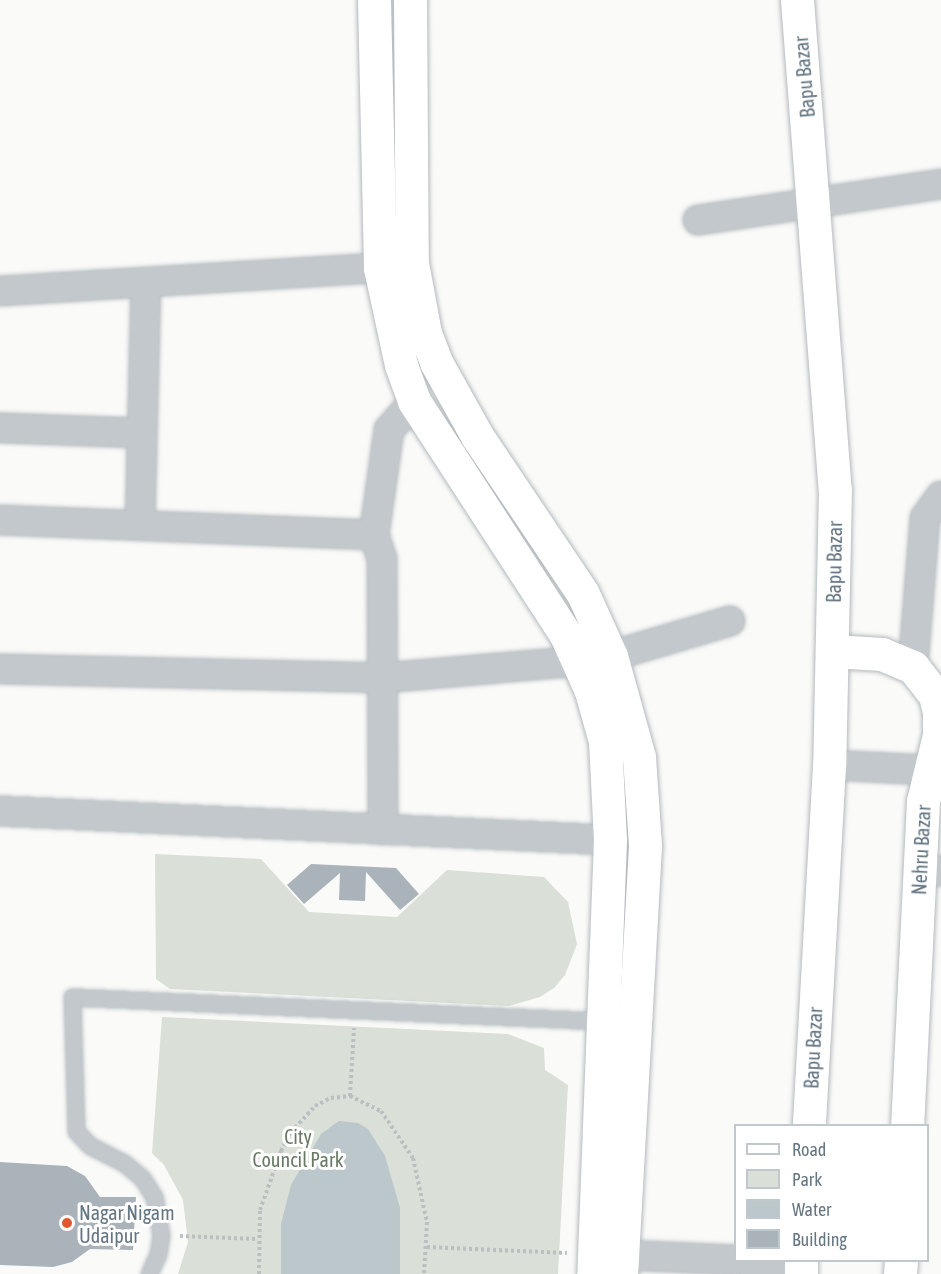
<!DOCTYPE html>
<html>
<head>
<meta charset="utf-8">
<style>
  body { margin:0 }
  #map { position:relative; width:941px; height:1274px; overflow:hidden; background:#fafaf8; font-family:"Asap Condensed",sans-serif }
  div>[style] { position:absolute }
  .green>* { inset:0; background:#dadfd7 }
  .water>* { inset:0; background:#bbc7cb }
  .building>* { inset:0; background:#aab3b9 }
  .path>* { height:4px; margin-top:-2px; transform-origin:0; background:repeating-linear-gradient(90deg,#bbbfc2 0 3px,transparent 0 6px) }
  .roads { filter:drop-shadow(0 0 2px #b3babf) drop-shadow(0 0 2px #b3babf) }
  .lane>* { height:15px; margin:-7.5px; padding:0 7.5px; transform-origin:7.5px; border-radius:7.5px; background:#c3c8cc }
  .street>* { height:28px; margin:-14px; padding:0 14px; transform-origin:14px; border-radius:14px; background:#c3c8cc }
  .secondary>* { height:33px; margin:-16.5px; padding:0 16.5px; transform-origin:16.5px; border-radius:16.5px; background:#fff }
  .highway>* { height:33px; margin:-16.5px; padding:0 16.5px; transform-origin:16.5px; border-radius:16.5px; background:#fff }
  .dots>* { width:16px; height:16px; translate:-50% -50%; box-sizing:border-box; border:3px solid #fff; border-radius:50% }
  span { translate:-50% -50%; white-space:nowrap; text-align:center; line-height:1.15; -webkit-text-stroke:6px #fff; paint-order:stroke }
  .street-label { font-size:20px; color:#657683 }
  .park-label { font-size:20px; color:#687a64 }
  .poi-label { font-size:20px; color:#657683 }
  .left { translate:0 -50%; text-align:left }
  .legend { position:absolute; left:734px; top:1124px; width:195px; height:138px; box-sizing:border-box; background:#fff; border:2px solid #c1c8cd; margin:0; padding:8px 10px; list-style:none; font-size:18px; color:#657683 }
  .legend li { display:flex; align-items:center; gap:12px; height:30px }
  .legend b { width:30px; border:2px solid #c1c8cd }
</style>
</head>
<body>
<div id="map">
  <div class="green">
    <i style="clip-path:polygon(155px 854px,261px 859px,309px 912px,397px 917px,447px 870px,544px 877px,568px 902px,577px 944px,565px 975px,554px 988px,540px 997px,509px 1006px,170px 989px,156px 979px)"></i>
    <i style="clip-path:polygon(162px 1017px,508px 1034px,544px 1048px,545px 1070px,568px 1085px,558px 1274px,178px 1274px,188px 1242px,183px 1200px,164px 1165px,152px 1153px)"></i>
  </div>
  <div class="water">
    <i style="clip-path:polygon(339px 1121px,358px 1123px,368px 1129px,385px 1156px,400px 1208px,400px 1274px,281px 1274px,281px 1224px,291px 1185px,321px 1134px)"></i>
  </div>
  <div class="building">
    <i style="clip-path:polygon(311px 864px,396px 868px,419px 894px,400px 910px,366px 872px,365px 901px,339px 900px,340px 873px,304px 904px,287px 885px)"></i>
    <i style="clip-path:polygon(0 1162px,67px 1166px,85px 1176px,100px 1197px,136px 1197px,133px 1250px,90px 1249px,72px 1262px,53px 1267px,0 1265px)"></i>
  </div>
  <div class="path">
    <i style="left:350px;top:1096px;width:68px;rotate:-86.6deg"></i>
    <i style="left:180px;top:1236px;width:77px;rotate:2.2deg"></i>
    <i style="left:427px;top:1247px;width:140px;rotate:2.5deg"></i>
    <i style="left:259px;top:1274px;width:64px;rotate:-89.1deg"></i>
    <i style="left:260px;top:1210px;width:63px;rotate:-70.4deg"></i>
    <i style="left:281px;top:1151px;width:21px;rotate:-62deg"></i>
    <i style="left:291px;top:1132px;width:35px;rotate:-47deg"></i>
    <i style="left:315px;top:1106px;width:18px;rotate:-27deg"></i>
    <i style="left:331px;top:1098px;width:19px;rotate:-6deg"></i>
    <i style="left:350px;top:1096px;width:34px;rotate:26deg"></i>
    <i style="left:381px;top:1111px;width:57px;rotate:55.8deg"></i>
    <i style="left:413px;top:1158px;width:66px;rotate:77.7deg"></i>
    <i style="left:427px;top:1222px;width:52px;rotate:93.3deg"></i>
  </div>
  <div class="roads">
    <div class="lane">
      <i style="left:149px;top:1274px;width:22px;rotate:-66deg"></i>
      <i style="left:158px;top:1254px;width:19px;rotate:-81deg"></i>
      <i style="left:161px;top:1235px;width:39px;rotate:-100deg"></i>
      <i style="left:154px;top:1197px;width:22px;rotate:-122deg"></i>
      <i style="left:142px;top:1178px;width:23px;rotate:-140deg"></i>
      <i style="left:124px;top:1163px;width:38px;rotate:-153deg"></i>
      <i style="left:90px;top:1146px;width:21px;rotate:-133deg"></i>
      <i style="left:76px;top:1131px;width:134px;rotate:-91.7deg"></i>
      <i style="left:72px;top:997px;width:532px;rotate:2.59deg"></i>
    </div>
    <div class="street">
      <i style="left:698px;top:220px;width:246px;rotate:-8.4deg"></i>
      <i style="left:0;top:291px;width:381px;rotate:-3.5deg"></i>
      <i style="left:0;top:428px;width:141px;rotate:2deg"></i>
      <i style="left:0;top:520px;width:374px;rotate:2.3deg"></i>
      <i style="left:140px;top:525px;width:241px;rotate:-88.6deg"></i>
      <i style="left:611px;top:656px;width:124px;rotate:-16.4deg"></i>
      <i style="left:913px;top:667px;width:149px;rotate:-85.4deg"></i>
      <i style="left:925px;top:518px;width:27px;rotate:-54deg"></i>
      <i style="left:0;top:669px;width:382px;rotate:1.3deg"></i>
      <i style="left:382px;top:678px;width:199px;rotate:-4.9deg"></i>
      <i style="left:829px;top:765px;width:100px;rotate:2.9deg"></i>
      <i style="left:0;top:811px;width:611px;rotate:2.72deg"></i>
      <i style="left:383px;top:830px;width:271px;rotate:-90.2deg"></i>
      <i style="left:382px;top:559px;width:25px;rotate:-108deg"></i>
      <i style="left:374px;top:535px;width:106px;rotate:-81.9deg"></i>
      <i style="left:389px;top:430px;width:38px;rotate:-49deg"></i>
      <i style="left:919px;top:872px;width:22px;rotate:-3deg"></i>
      <i style="left:622px;top:1255px;width:114px;rotate:2.5deg"></i>
      <i style="left:743px;top:1260px;width:58px;rotate:3deg"></i>
    </div>
    <div class="secondary">
      <i style="left:797px;top:0;width:490px;rotate:85.6deg"></i>
      <i style="left:835px;top:489px;width:276px;rotate:91.2deg"></i>
      <i style="left:829px;top:765px;width:362px;rotate:93.2deg"></i>
      <i style="left:833px;top:651px;width:49px;rotate:3.5deg"></i>
      <i style="left:882px;top:654px;width:34px;rotate:23deg"></i>
      <i style="left:913px;top:667px;width:36px;rotate:52deg"></i>
      <i style="left:935px;top:695px;width:17px;rotate:77deg"></i>
      <i style="left:939px;top:712px;width:23px;rotate:90deg"></i>
      <i style="left:939px;top:735px;width:68px;rotate:103.6deg"></i>
      <i style="left:923px;top:801px;width:325px;rotate:92.8deg"></i>
      <i style="left:801px;top:1274px;width:14px;rotate:-90deg"></i>
      <i style="left:900px;top:1274px;width:14px;rotate:-86deg"></i>
    </div>
    <div class="highway">
      <i style="left:374px;top:0;width:268px;rotate:88.7deg"></i>
      <i style="left:380px;top:268px;width:99px;rotate:77.8deg"></i>
      <i style="left:401px;top:365px;width:38px;rotate:70deg"></i>
      <i style="left:414px;top:401px;width:279px;rotate:57deg"></i>
      <i style="left:566px;top:635px;width:61px;rotate:65.9deg"></i>
      <i style="left:591px;top:691px;width:52px;rotate:74.4deg"></i>
      <i style="left:605px;top:741px;width:99px;rotate:87.1deg"></i>
      <i style="left:610px;top:840px;width:434px;rotate:92.2deg"></i>
      <i style="left:410px;top:0;width:263px;rotate:89.6deg"></i>
      <i style="left:412px;top:263px;width:71px;rotate:79.5deg"></i>
      <i style="left:425px;top:333px;width:33px;rotate:69deg"></i>
      <i style="left:437px;top:364px;width:82px;rotate:60.9deg"></i>
      <i style="left:477px;top:436px;width:190px;rotate:56.1deg"></i>
      <i style="left:583px;top:594px;width:68px;rotate:65.7deg"></i>
      <i style="left:611px;top:656px;width:105px;rotate:74.5deg"></i>
      <i style="left:639px;top:757px;width:89px;rotate:86.1deg"></i>
      <i style="left:645px;top:846px;width:429px;rotate:93.2deg"></i>
    </div>
  </div>
  <div class="dots">
    <i style="left:67px;top:1223px;background:#e4572e"></i>
  </div>
  <div class="street-label">
    <span style="left:804px;top:77px;rotate:-95deg">Bapu Bazar</span>
    <span style="left:834px;top:562px;rotate:-89deg">Bapu Bazar</span>
    <span style="left:921px;top:850px;rotate:-87deg">Nehru Bazar</span>
    <span style="left:813px;top:1048px;rotate:-87deg">Bapu Bazar</span>
  </div>
  <div class="park-label">
    <span style="left:298px;top:1148px">City<br>Council Park</span>
  </div>
  <div class="poi-label">
    <span class="left" style="left:79px;top:1224px">Nagar Nigam<br>Udaipur</span>
  </div>
  <ul class="legend">
  <li><b style="height:8px;background:#fff"></b>Road</li>
  <li><b style="height:16px;background:#dadfd7"></b>Park</li>
  <li><b style="height:16px;background:#bbc7cb"></b>Water</li>
  <li><b style="height:16px;background:#aab3b9"></b>Building</li>
  </ul>
</div>
</body>
</html>
